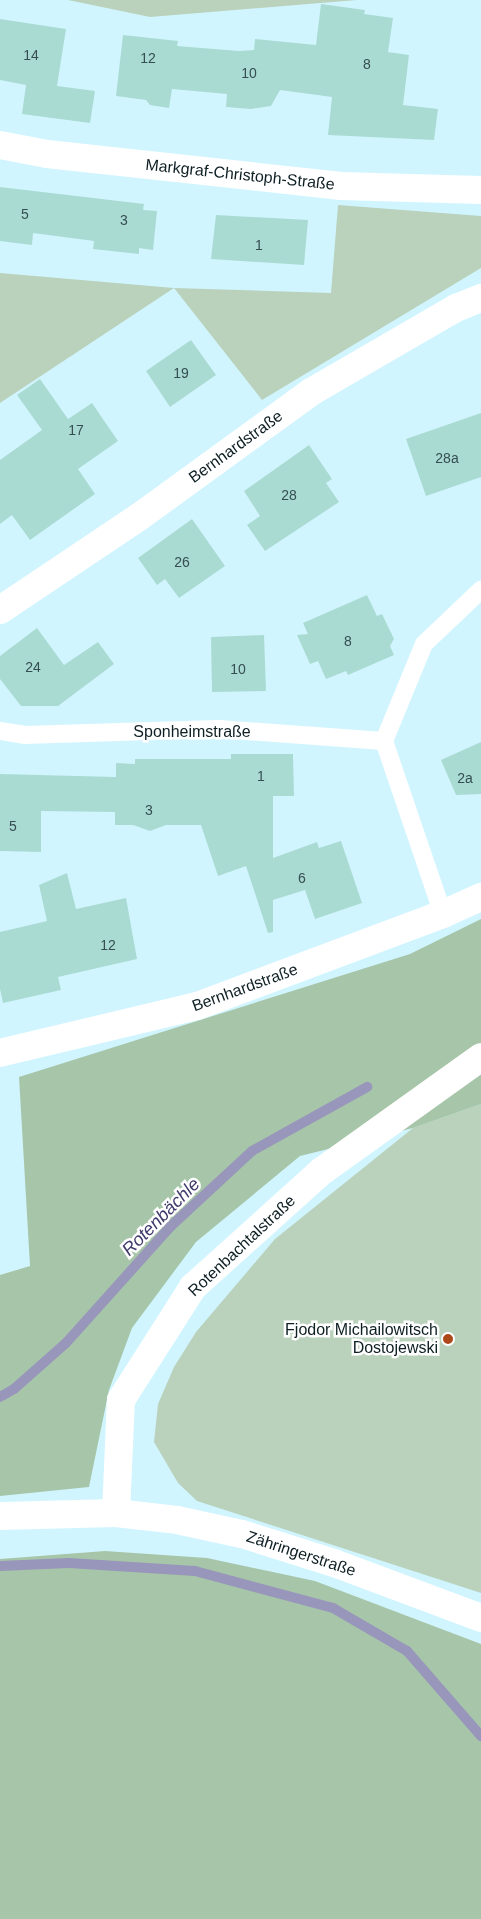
<!DOCTYPE html>
<html>
<head>
<meta charset="utf-8">
<style>
  body { margin:0 }
  #map { position:relative; width:481px; height:1919px; overflow:hidden; background:#d1f5ff; font-family:Helvetica,sans-serif }
  div>[style] { position:absolute }
  .green>* { inset:0; background:#bad2bc }
  .forest>* { inset:0; background:#a7c6a9 }
  .stream>* { height:10px; margin:-5px; padding:0 5px; transform-origin:5px; border-radius:5px; background:#9896ba }
  .building>* { inset:0; background:#aadbd2 }
  .service>* { height:18px; margin:-9px; padding:0 9px; transform-origin:9px; border-radius:9px; background:#fff }
  .minor>* { height:28px; margin:-14px; padding:0 14px; transform-origin:14px; border-radius:14px; background:#fff }
  .secondary>* { height:28px; margin:-14px; padding:0 14px; transform-origin:14px; border-radius:14px; background:#fff }
  .dots>* { width:14px; height:14px; translate:-50% -50%; box-sizing:border-box; border:2px solid #fff; border-radius:50% }
  span { translate:-50% -50%; white-space:nowrap; text-align:center; line-height:1.15; -webkit-text-stroke:5px #fff; paint-order:stroke }
  .number-label { font-size:14px; color:#354e50 }
  .number-label span { -webkit-text-stroke-width:0 }
  .street-label { font-size:16px; color:#0e1f24 }
  .poi-label { font-size:16px; color:#0e1f24 }
  .right { translate:-100% -50%; text-align:right }
  .water-label { font-size:18px; color:#3f3a6c; font-style:italic }
</style>
</head>
<body>
<div id="map">
  <div class="green">
    <i style="clip-path:polygon(68px 0,357px 0,150px 17px)"></i>
    <i style="clip-path:polygon(338px 205px,481px 216px,481px 268px,262px 400px,174px 288px,0 403px,0 273px,174px 288px,331px 293px)"></i>
    <i style="clip-path:polygon(481px 1104px,481px 1593px,197px 1501px,178px 1483px,154px 1442px,158px 1404px,174px 1367px,196px 1332px,275px 1239px,413px 1128px)"></i>
  </div>
  <div class="forest">
    <i style="clip-path:polygon(481px 919px,481px 1104px,413px 1128px,300px 1156px,196px 1242px,132px 1328px,109px 1390px,89px 1487px,0 1496px,0 1275px,30px 1266px,19px 1077px,410px 954px)"></i>
    <i style="clip-path:polygon(105px 1551px,207px 1558px,315px 1581px,481px 1644px,481px 1919px,0 1919px,0 1559px)"></i>
  </div>
  <div class="stream">
    <i style="left:0;top:1397px;width:16px;rotate:-30deg"></i>
    <i style="left:14px;top:1389px;width:69px;rotate:-41.5deg"></i>
    <i style="left:66px;top:1343px;width:156px;rotate:-48.1deg"></i>
    <i style="left:170px;top:1227px;width:112px;rotate:-42.8deg"></i>
    <i style="left:252px;top:1151px;width:132px;rotate:-29.1deg"></i>
    <i style="left:0;top:1566px;width:69px;rotate:-2.5deg"></i>
    <i style="left:69px;top:1563px;width:126px;rotate:3.6deg"></i>
    <i style="left:195px;top:1571px;width:143px;rotate:15deg"></i>
    <i style="left:333px;top:1608px;width:86px;rotate:30.2deg"></i>
    <i style="left:407px;top:1651px;width:113px;rotate:49deg"></i>
  </div>
  <div class="building">
    <i style="clip-path:polygon(321px 4px,365px 10px,364px 14px,393px 18px,388px 52px,409px 55px,403px 105px,438px 109px,434px 140px,328px 135px,332px 97px,280px 90px,271px 106px,251px 109px,226px 107px,227px 94px,172px 89px,169px 108px,150px 105px,146px 100px,116px 96px,123px 35px,178px 41px,177px 46px,239px 51px,254px 50px,255px 39px,316px 45px)"></i>
    <i style="clip-path:polygon(0 19px,66px 29px,57px 86px,95px 91px,90px 123px,22px 114px,26px 85px,0 80px)"></i>
    <i style="clip-path:polygon(0 187px,144px 204px,143px 210px,157px 211px,153px 250px,139px 248px,139px 254px,93px 249px,94px 241px,33px 233px,32px 245px,0 241px)"></i>
    <i style="clip-path:polygon(216px 215px,308px 220px,304px 265px,211px 259px)"></i>
    <i style="clip-path:polygon(191px 340px,216px 375px,170px 407px,146px 371px)"></i>
    <i style="clip-path:polygon(40px 379px,68px 419px,92px 403px,118px 441px,78px 469px,95px 494px,30px 540px,12px 515px,0 524px,0 460px,42px 430px,17px 395px)"></i>
    <i style="clip-path:polygon(481px 413px,481px 477px,426px 496px,406px 439px)"></i>
    <i style="clip-path:polygon(309px 445px,332px 479px,326px 483px,339px 502px,265px 551px,247px 525px,260px 516px,244px 491px)"></i>
    <i style="clip-path:polygon(192px 519px,225px 566px,179px 598px,165px 579px,157px 585px,138px 558px)"></i>
    <i style="clip-path:polygon(367px 595px,377px 616px,382px 614px,394px 639px,390px 646px,394px 655px,348px 675px,346px 671px,326px 679px,318px 661px,310px 664px,297px 635px,308px 634px,303px 623px)"></i>
    <i style="clip-path:polygon(37px 628px,64px 665px,98px 642px,114px 664px,58px 706px,21px 706px,0 679px,0 656px)"></i>
    <i style="clip-path:polygon(264px 635px,266px 691px,212px 692px,211px 637px)"></i>
    <i style="clip-path:polygon(481px 742px,481px 794px,456px 795px,441px 760px)"></i>
    <i style="clip-path:polygon(231px 754px,293px 754px,294px 796px,273px 796px,273px 858px,317px 842px,319px 848px,341px 841px,362px 903px,315px 919px,305px 890px,273px 900px,273px 932px,268px 933px,246px 866px,218px 876px,201px 825px,166px 825px,150px 831px,133px 825px,115px 825px,115px 812px,41px 811px,41px 852px,0 851px,0 774px,116px 777px,116px 763px,135px 764px,135px 759px,231px 759px)"></i>
    <i style="clip-path:polygon(67px 873px,76px 909px,126px 898px,137px 959px,58px 977px,61px 990px,3px 1003px,0 989px,0 932px,47px 921px,39px 885px)"></i>
  </div>
  <div class="service">
    <i style="left:0;top:731px;width:24px;rotate:9deg"></i>
    <i style="left:24px;top:735px;width:195px;rotate:-1.8deg"></i>
    <i style="left:219px;top:729px;width:165px;rotate:4.2deg"></i>
    <i style="left:384px;top:741px;width:183px;rotate:71.2deg"></i>
    <i style="left:384px;top:741px;width:105px;rotate:-67.6deg"></i>
    <i style="left:424px;top:644px;width:79px;rotate:-43.5deg"></i>
  </div>
  <div class="minor">
    <i style="left:0;top:145px;width:48px;rotate:10.8deg"></i>
    <i style="left:47px;top:154px;width:296px;rotate:6.2deg"></i>
    <i style="left:341px;top:186px;width:140px;rotate:1.6deg"></i>
    <i style="left:0;top:610px;width:167px;rotate:-33.8deg"></i>
    <i style="left:139px;top:517px;width:213px;rotate:-36deg"></i>
    <i style="left:311px;top:392px;width:168px;rotate:-30.1deg"></i>
    <i style="left:456px;top:308px;width:27px;rotate:-22deg"></i>
    <i style="left:0;top:1053px;width:203px;rotate:-13.4deg"></i>
    <i style="left:197px;top:1006px;width:263px;rotate:-20.5deg"></i>
    <i style="left:443px;top:914px;width:42px;rotate:-24.1deg"></i>
    <i style="left:116px;top:1513px;width:113px;rotate:-87.5deg"></i>
    <i style="left:121px;top:1400px;width:134px;rotate:-57.5deg"></i>
    <i style="left:193px;top:1287px;width:173px;rotate:-42deg"></i>
    <i style="left:322px;top:1171px;width:196px;rotate:-35.6deg"></i>
  </div>
  <div class="secondary">
    <i style="left:0;top:1516px;width:116px;rotate:-1.5deg"></i>
    <i style="left:116px;top:1513px;width:61px;rotate:6.5deg"></i>
    <i style="left:177px;top:1520px;width:66px;rotate:12.2deg"></i>
    <i style="left:242px;top:1534px;width:96px;rotate:17.5deg"></i>
    <i style="left:334px;top:1563px;width:157px;rotate:20.5deg"></i>
  </div>
  <div class="dots">
    <i style="left:448px;top:1339px;background:#ad4818"></i>
  </div>
  <div class="number-label">
    <span style="left:31px;top:55px">14</span>
    <span style="left:148px;top:58px">12</span>
    <span style="left:367px;top:64px">8</span>
    <span style="left:249px;top:73px">10</span>
    <span style="left:25px;top:214px">5</span>
    <span style="left:124px;top:220px">3</span>
    <span style="left:259px;top:245px">1</span>
    <span style="left:181px;top:373px">19</span>
    <span style="left:76px;top:430px">17</span>
    <span style="left:447px;top:458px">28a</span>
    <span style="left:289px;top:495px">28</span>
    <span style="left:182px;top:562px">26</span>
    <span style="left:348px;top:641px">8</span>
    <span style="left:33px;top:667px">24</span>
    <span style="left:238px;top:669px">10</span>
    <span style="left:261px;top:776px">1</span>
    <span style="left:465px;top:778px">2a</span>
    <span style="left:149px;top:810px">3</span>
    <span style="left:13px;top:826px">5</span>
    <span style="left:302px;top:878px">6</span>
    <span style="left:108px;top:945px">12</span>
  </div>
  <div class="street-label">
    <span style="left:240px;top:175px;rotate:6deg">Markgraf-Christoph-Straße</span>
    <span style="left:236px;top:447px;rotate:-36deg">Bernhardstraße</span>
    <span style="left:192px;top:732px">Sponheimstraße</span>
    <span style="left:245px;top:988px;rotate:-20deg">Bernhardstraße</span>
    <span style="left:242px;top:1246px;rotate:-43deg">Rotenbachtalstraße</span>
    <span style="left:301px;top:1554px;rotate:18deg">Zähringerstraße</span>
  </div>
  <div class="poi-label">
    <span class="right" style="left:438px;top:1339px">Fjodor Michailowitsch<br>Dostojewski</span>
  </div>
  <div class="water-label">
    <span style="left:161px;top:1217px;rotate:-45deg">Rotenbächle</span>
  </div>
</div>
</body>
</html>
